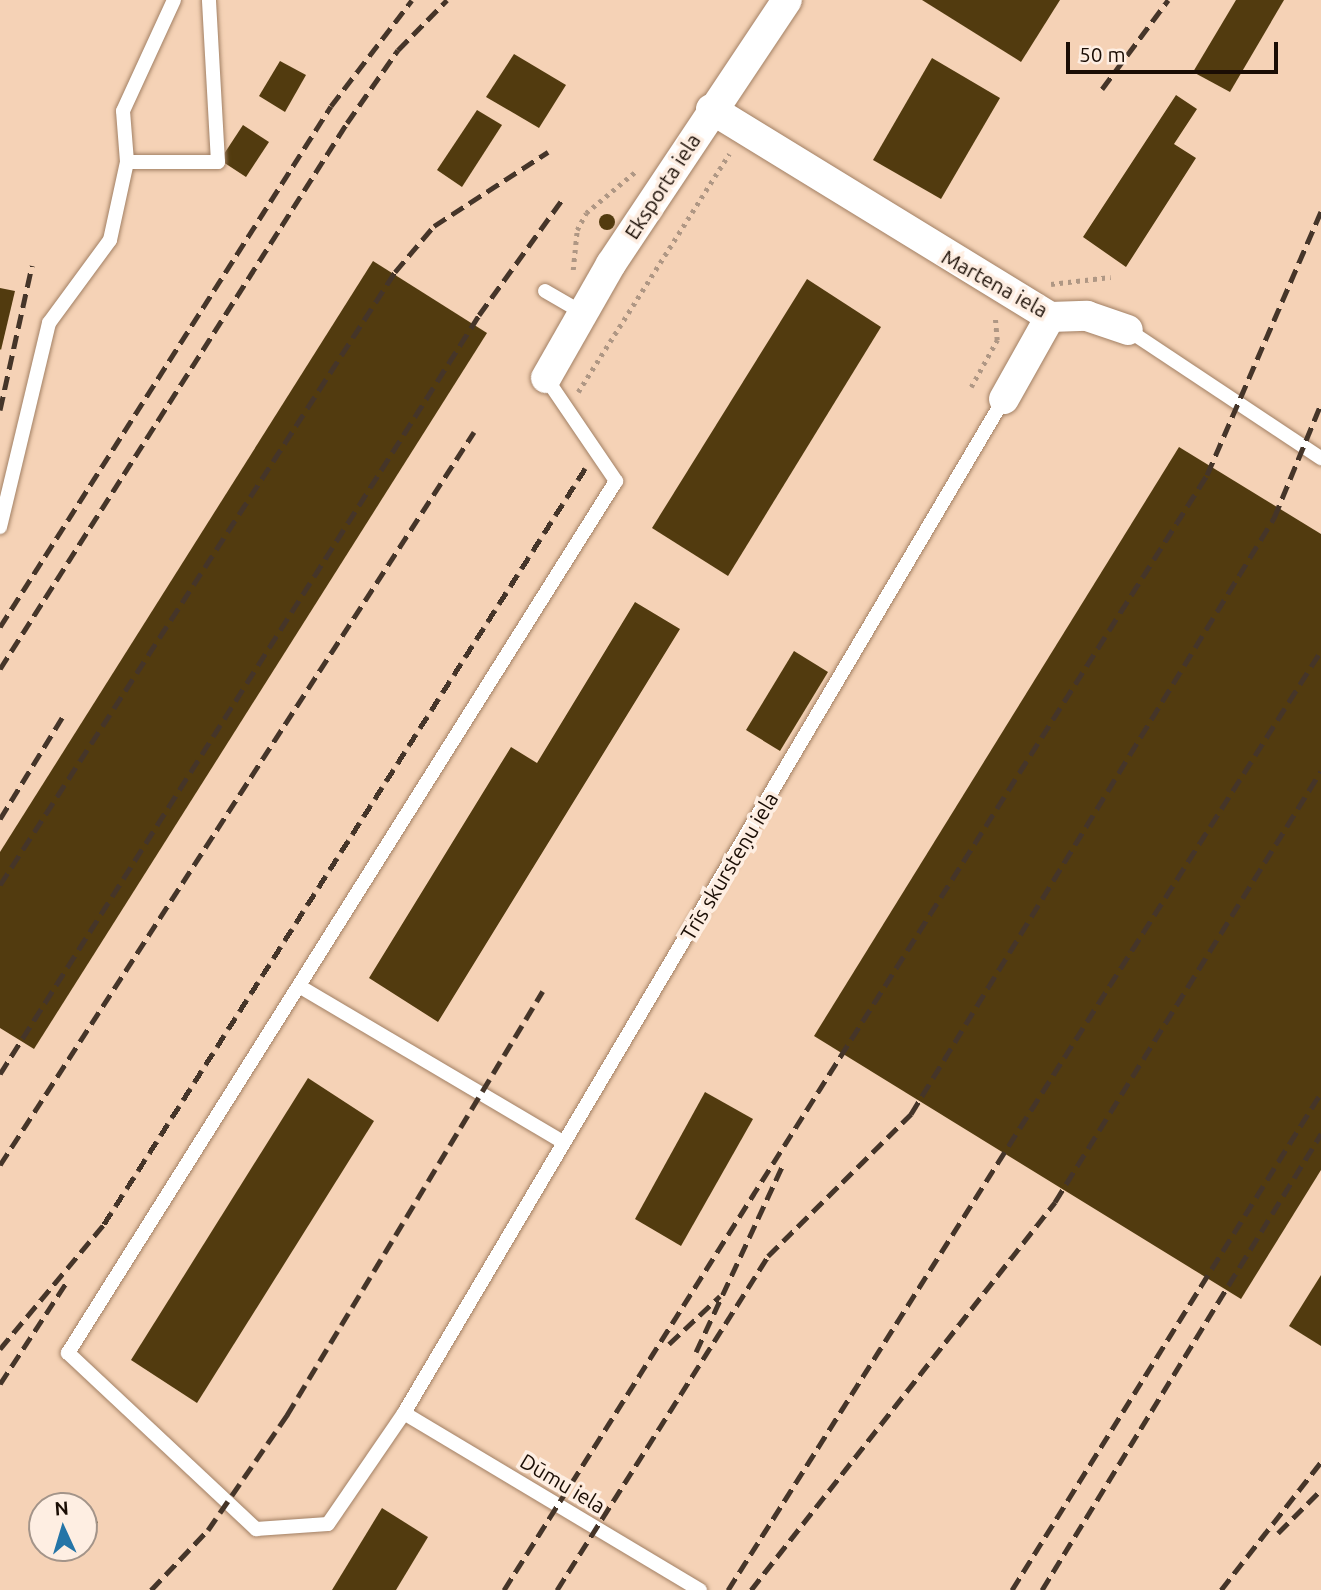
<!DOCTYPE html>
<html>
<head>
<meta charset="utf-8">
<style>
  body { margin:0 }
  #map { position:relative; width:1321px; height:1590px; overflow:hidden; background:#fcdec6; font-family:Ubuntu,sans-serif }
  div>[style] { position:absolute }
  .built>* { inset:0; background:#f5d2b6 }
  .building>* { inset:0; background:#523b0f }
  .round { border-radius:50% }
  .path>* { height:4.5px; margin-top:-2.25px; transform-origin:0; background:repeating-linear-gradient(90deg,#af9784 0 3.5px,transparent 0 8.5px) }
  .roads { filter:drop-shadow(0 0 2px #a28064) drop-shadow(0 0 2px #a28064) }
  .lane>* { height:14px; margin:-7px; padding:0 7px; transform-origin:7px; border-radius:7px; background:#fff }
  .street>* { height:30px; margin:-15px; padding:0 15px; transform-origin:15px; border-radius:15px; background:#fff }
  .rail>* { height:5px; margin-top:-2.5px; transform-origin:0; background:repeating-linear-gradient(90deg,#453529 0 14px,transparent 0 21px) }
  span { translate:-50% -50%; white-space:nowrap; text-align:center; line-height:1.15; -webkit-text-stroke:7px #feeee2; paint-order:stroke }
  .street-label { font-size:21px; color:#1a0d04 }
  .north { position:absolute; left:28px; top:1492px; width:70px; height:70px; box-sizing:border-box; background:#feeee2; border:2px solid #a39489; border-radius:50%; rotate:356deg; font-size:19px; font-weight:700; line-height:28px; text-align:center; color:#1a0d04 }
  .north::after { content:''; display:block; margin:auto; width:24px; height:32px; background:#2575a7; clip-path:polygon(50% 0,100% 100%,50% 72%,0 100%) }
  .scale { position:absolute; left:1066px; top:42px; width:212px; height:32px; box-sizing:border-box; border:4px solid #1a0d04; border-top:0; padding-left:9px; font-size:21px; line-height:24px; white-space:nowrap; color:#1a0d04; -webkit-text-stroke:5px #feeee2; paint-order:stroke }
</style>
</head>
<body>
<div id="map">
  <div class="built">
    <i style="clip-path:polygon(evenodd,0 0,1321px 0,1321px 1590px,0 1590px,0 0,42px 1506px,84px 1506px,84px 1548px,42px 1548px,42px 1506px)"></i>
  </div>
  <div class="building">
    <i style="clip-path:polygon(922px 0,1060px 0,1021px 62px)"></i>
    <i style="clip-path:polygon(1236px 0,1284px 0,1230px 92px,1193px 72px)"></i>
    <i style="clip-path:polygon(514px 54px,566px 85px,539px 128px,486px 97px)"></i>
    <i style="clip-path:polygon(932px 58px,1000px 98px,941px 199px,873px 160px)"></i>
    <i style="clip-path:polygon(280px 61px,306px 75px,285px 112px,259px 96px)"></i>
    <i style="clip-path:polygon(1176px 95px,1197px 109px,1174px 144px,1196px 158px,1126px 267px,1083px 237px)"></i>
    <i style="clip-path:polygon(477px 110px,502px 125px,462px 187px,437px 170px)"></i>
    <i style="clip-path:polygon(243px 125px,269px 142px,246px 177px,220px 160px)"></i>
    <i class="round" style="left:599px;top:214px;width:16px;height:16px"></i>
    <i style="clip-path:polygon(373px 261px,487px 333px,34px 1049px,0 1028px,0 852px)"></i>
    <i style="clip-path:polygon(807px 279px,881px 327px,728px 576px,652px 528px)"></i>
    <i style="clip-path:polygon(0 288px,15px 291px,1px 350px,0 349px)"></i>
    <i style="clip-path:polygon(1179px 447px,1321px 534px,1321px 1170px,1241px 1299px,814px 1036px)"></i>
    <i style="clip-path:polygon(635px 602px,680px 629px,438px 1022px,369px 978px,511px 747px,537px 763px)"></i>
    <i style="clip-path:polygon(794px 651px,828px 672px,780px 751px,746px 730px)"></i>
    <i style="clip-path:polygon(308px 1078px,374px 1121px,197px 1403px,131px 1360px)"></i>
    <i style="clip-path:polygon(705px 1092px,753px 1119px,681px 1246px,635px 1219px)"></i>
    <i style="clip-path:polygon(1321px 1275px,1321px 1346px,1289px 1326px)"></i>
    <i style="clip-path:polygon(63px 1499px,73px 1506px,58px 1506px)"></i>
    <i style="clip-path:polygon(382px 1508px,428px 1537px,396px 1590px,332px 1590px)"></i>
    <i style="clip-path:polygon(84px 1513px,98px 1522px,84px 1546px)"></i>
  </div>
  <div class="path">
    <i style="left:573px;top:270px;width:40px;rotate:-84.3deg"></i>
    <i style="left:577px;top:230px;width:19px;rotate:-62deg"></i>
    <i style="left:586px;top:213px;width:64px;rotate:-39.9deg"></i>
    <i style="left:1051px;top:284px;width:60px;rotate:-6.7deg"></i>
    <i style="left:971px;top:387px;width:54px;rotate:-61deg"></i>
    <i style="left:997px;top:340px;width:22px;rotate:-95deg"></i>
    <i style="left:578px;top:392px;width:282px;rotate:-57.6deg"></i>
  </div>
  <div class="roads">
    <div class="lane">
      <i style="left:174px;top:0;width:122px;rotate:114.7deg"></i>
      <i style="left:123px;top:111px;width:51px;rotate:85.5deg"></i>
      <i style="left:127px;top:162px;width:91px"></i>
      <i style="left:218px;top:162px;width:162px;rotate:-93.2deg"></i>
      <i style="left:545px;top:291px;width:44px;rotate:30.1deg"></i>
      <i style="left:1128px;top:330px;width:232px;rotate:33.6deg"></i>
      <i style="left:546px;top:378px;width:125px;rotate:55.8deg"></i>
      <i style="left:616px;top:481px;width:1030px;rotate:122.15deg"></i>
      <i style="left:68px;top:1353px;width:258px;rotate:43.1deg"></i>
      <i style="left:256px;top:1529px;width:72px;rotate:-4deg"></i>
      <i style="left:328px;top:1524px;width:135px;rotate:-55.6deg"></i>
      <i style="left:404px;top:1413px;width:1178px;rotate:-59.39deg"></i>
      <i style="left:0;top:527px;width:210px;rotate:-76.5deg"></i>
      <i style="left:49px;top:323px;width:103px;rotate:-53.7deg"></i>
      <i style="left:110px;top:240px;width:80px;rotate:-77.7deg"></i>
      <i style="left:299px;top:986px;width:307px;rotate:30.6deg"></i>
      <i style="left:404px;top:1413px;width:345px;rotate:30.9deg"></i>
    </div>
    <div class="street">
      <i style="left:711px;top:109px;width:398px;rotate:31.5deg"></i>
      <i style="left:1050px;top:317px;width:37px;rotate:-2deg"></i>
      <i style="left:1087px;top:316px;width:43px;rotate:18.9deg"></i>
      <i style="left:546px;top:378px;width:131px;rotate:-60.3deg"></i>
      <i style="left:611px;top:264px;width:317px;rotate:-56.3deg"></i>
      <i style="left:1004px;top:399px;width:94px;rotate:-60.7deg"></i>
    </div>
  </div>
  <div class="rail">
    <i style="left:1102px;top:89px;width:111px;rotate:-53.4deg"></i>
    <i style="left:0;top:410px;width:148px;rotate:-77.5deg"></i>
    <i style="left:0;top:627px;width:617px;rotate:-57.57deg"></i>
    <i style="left:331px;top:106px;width:133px;rotate:-52.6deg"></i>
    <i style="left:0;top:669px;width:647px;rotate:-57.56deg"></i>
    <i style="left:347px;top:123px;width:89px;rotate:-55.1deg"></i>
    <i style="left:398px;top:50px;width:70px;rotate:-45.6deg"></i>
    <i style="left:0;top:819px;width:119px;rotate:-58.5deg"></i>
    <i style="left:0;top:885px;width:729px;rotate:-57.2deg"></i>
    <i style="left:395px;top:272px;width:60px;rotate:-49.7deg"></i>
    <i style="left:434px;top:226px;width:136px;rotate:-33deg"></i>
    <i style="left:0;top:1074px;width:898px;rotate:-57.74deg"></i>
    <i style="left:479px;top:315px;width:142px;rotate:-54.2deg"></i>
    <i style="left:0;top:1165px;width:873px;rotate:-57.11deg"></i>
    <i style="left:669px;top:1344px;width:70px;rotate:-43.3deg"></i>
    <i style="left:0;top:1349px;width:163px;rotate:-50.2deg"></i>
    <i style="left:104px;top:1224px;width:897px;rotate:-57.51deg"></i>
    <i style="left:696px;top:1352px;width:209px;rotate:-65.1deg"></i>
    <i style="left:0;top:1384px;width:121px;rotate:-56.8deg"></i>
    <i style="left:1278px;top:1533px;width:61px;rotate:-45deg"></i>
    <i style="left:151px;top:1590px;width:83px;rotate:-46.5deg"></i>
    <i style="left:208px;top:1530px;width:140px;rotate:-55.5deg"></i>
    <i style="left:287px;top:1415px;width:495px;rotate:-58.9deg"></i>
    <i style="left:504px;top:1590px;width:1318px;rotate:-57.77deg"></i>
    <i style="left:1207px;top:475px;width:287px;rotate:-66.6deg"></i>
    <i style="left:557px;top:1590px;width:395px;rotate:-57.7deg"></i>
    <i style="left:768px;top:1256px;width:202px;rotate:-44.8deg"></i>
    <i style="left:911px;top:1114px;width:698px;rotate:-58.66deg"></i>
    <i style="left:1274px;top:518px;width:123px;rotate:-67.6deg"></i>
    <i style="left:728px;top:1590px;width:1111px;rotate:-57.73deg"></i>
    <i style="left:751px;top:1590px;width:493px;rotate:-51.9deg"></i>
    <i style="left:1055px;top:1202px;width:506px;rotate:-58.32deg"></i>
    <i style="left:1012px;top:1590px;width:585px;rotate:-58.13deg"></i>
    <i style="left:1042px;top:1590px;width:535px;rotate:-58.54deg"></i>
    <i style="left:1221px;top:1590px;width:162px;rotate:-52deg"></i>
  </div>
  <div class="street-label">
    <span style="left:662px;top:186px;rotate:-57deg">Eksporta iela</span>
    <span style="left:995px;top:283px;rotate:29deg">Martena iela</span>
    <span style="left:729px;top:866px;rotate:-59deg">Trīs skursteņu iela</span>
    <span style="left:563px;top:1483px;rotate:31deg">Dūmu iela</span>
  </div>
  <div class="north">N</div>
  <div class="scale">50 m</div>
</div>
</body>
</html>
